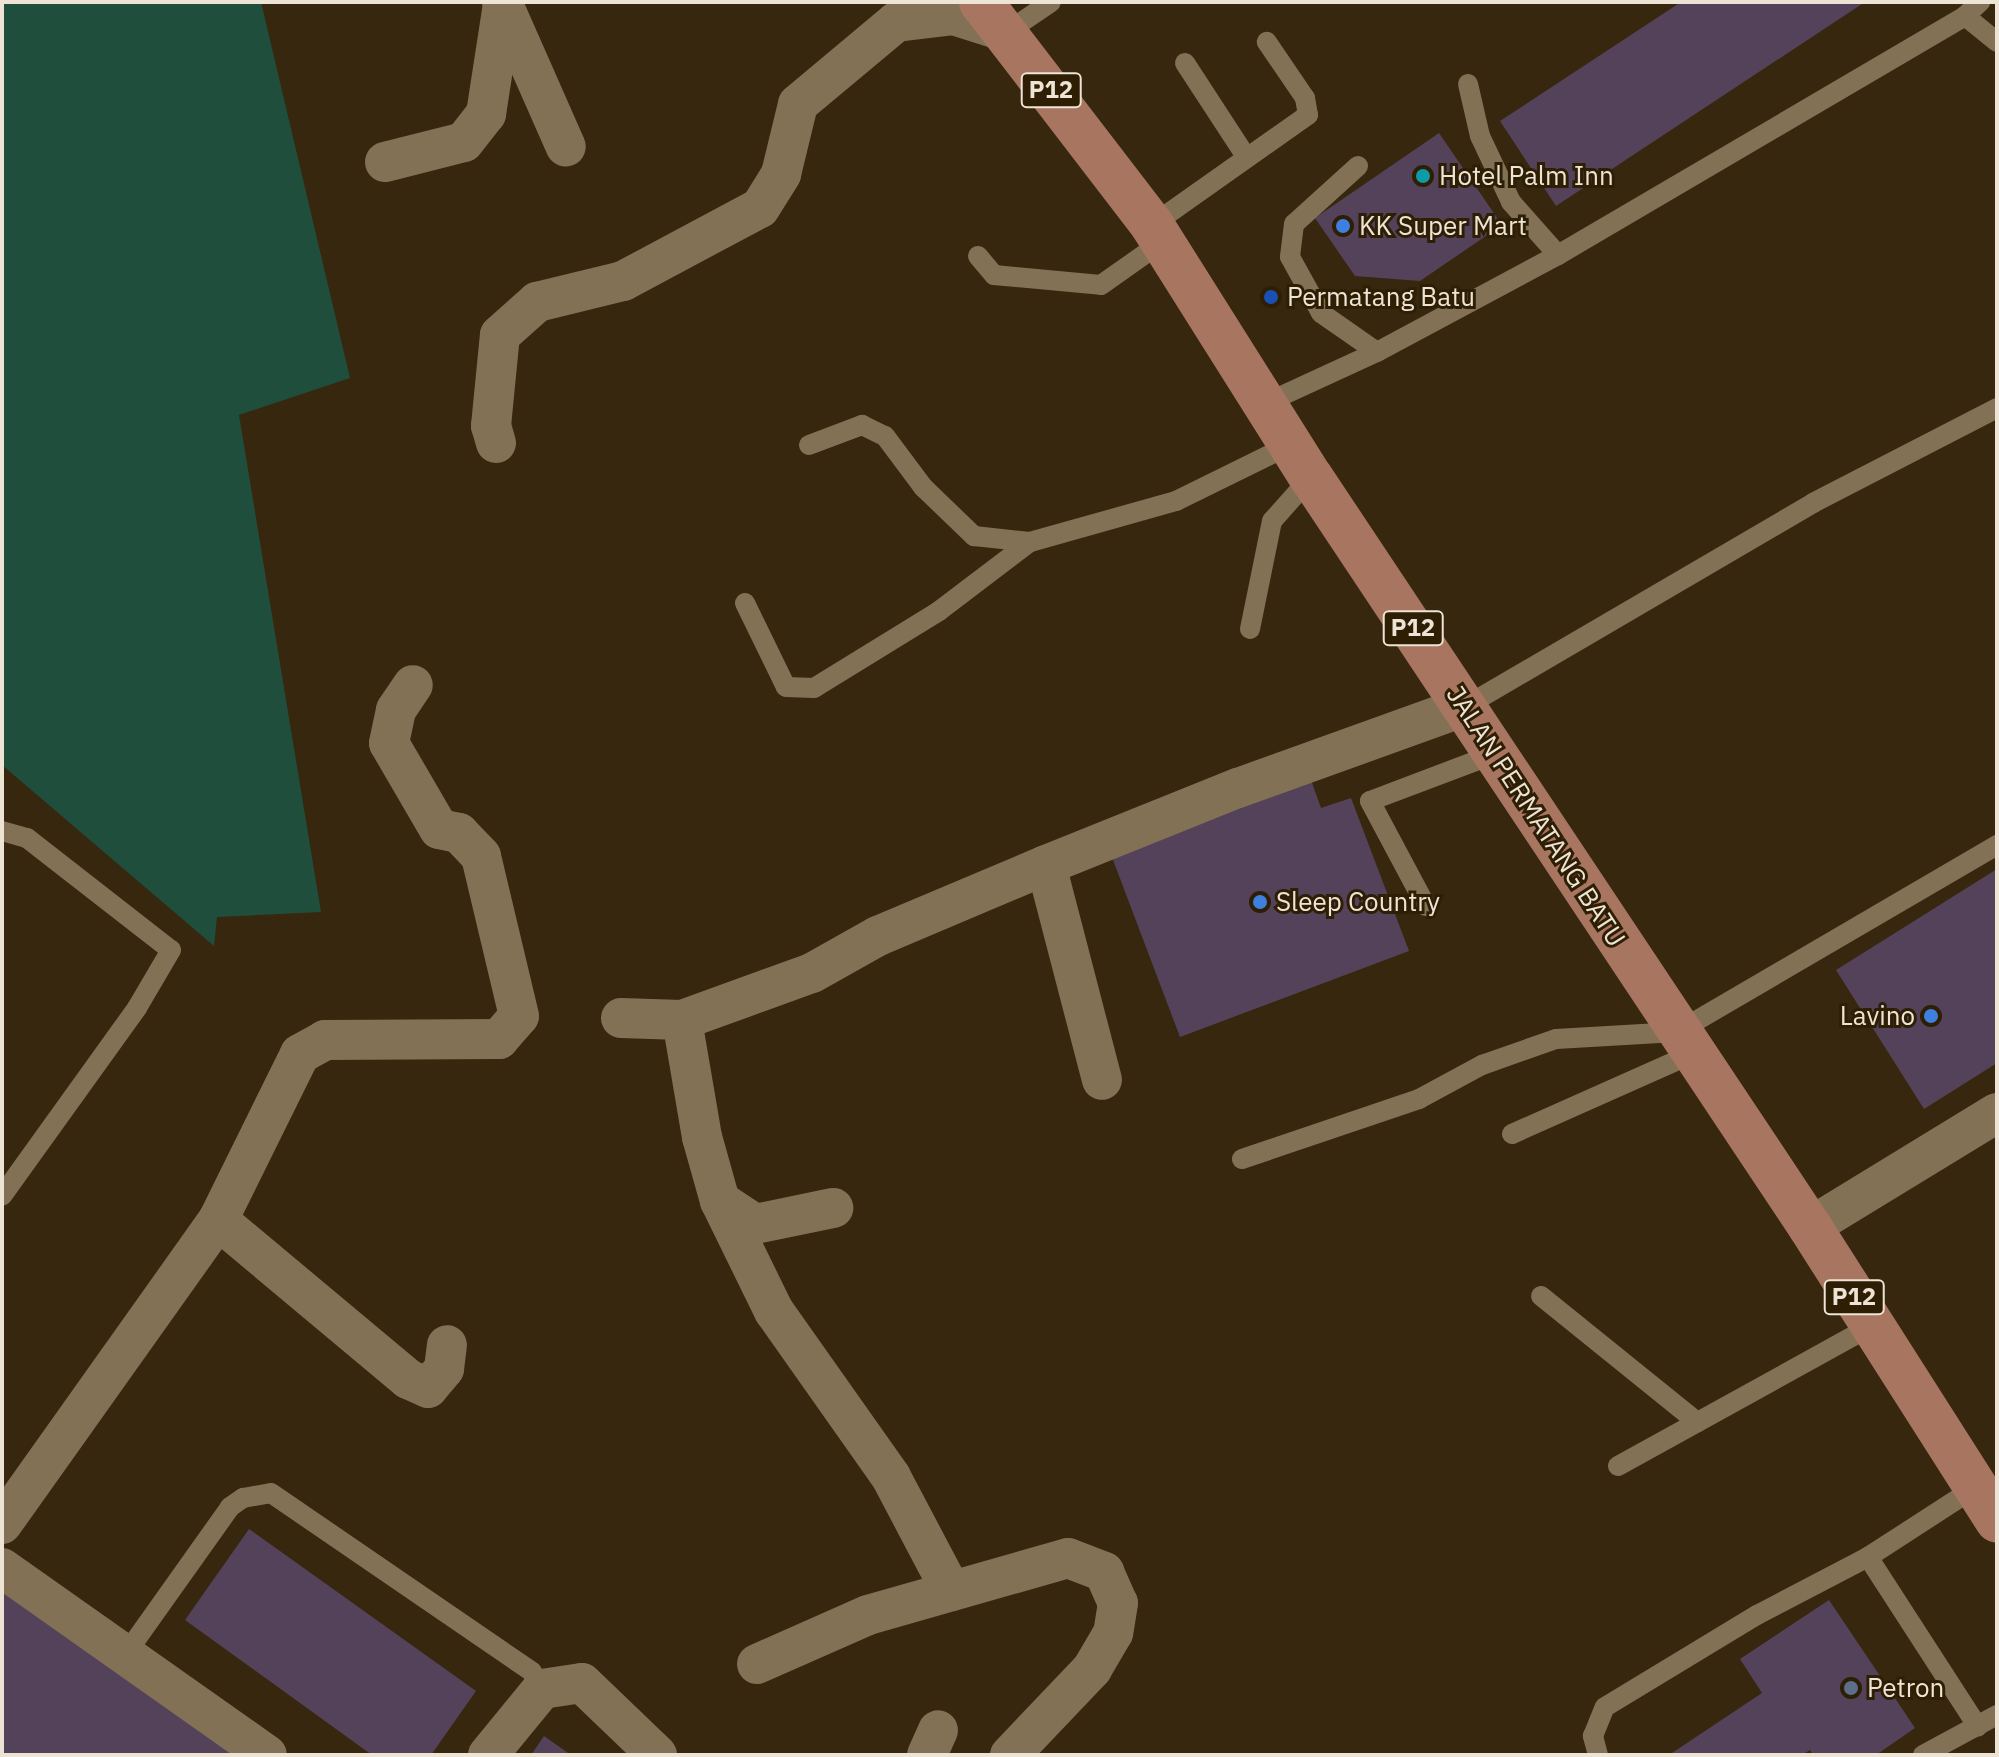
<!DOCTYPE html>
<html>
<head>
<meta charset="utf-8">
<style>
  body { margin:0 }
  #map { position:relative; width:1999px; height:1757px; overflow:hidden; background:#37270e; font-family:"IBM Plex Sans",sans-serif }
  div>[style] { position:absolute }
  .green>* { inset:0; background:#1f4f3c }
  .building>* { inset:0; background:#54425a }
  .lane>* { height:20px; margin:-10px; padding:0 10px; transform-origin:10px; border-radius:10px; background:#837156 }
  .street>* { height:40px; margin:-20px; padding:0 20px; transform-origin:20px; border-radius:20px; background:#837156 }
  .primary>* { height:44px; margin:-22px; padding:0 22px; transform-origin:22px; border-radius:22px; background:#a87560 }
  .dots>* { width:22px; height:22px; translate:-50% -50%; box-sizing:border-box; border:4px solid #2d1e04; border-radius:50% }
  span { translate:-50% -50%; white-space:nowrap; text-align:center; line-height:1.15; -webkit-text-stroke:6px #2d1e04; paint-order:stroke }
  .shield-label span { padding:2px 6px; background:#2d1e04; border:2px solid; border-radius:6px; -webkit-text-stroke-width:0 }
  .shield-label { font-size:24px; color:#eee4d5; font-weight:700 }
  .poi-label { font-size:26px; color:#eee4d5 }
  .left { translate:0 -50%; text-align:left }
  .right { translate:-100% -50%; text-align:right }
  .street-label { font-size:26px; color:#eee4d5 }
  .frame { position:absolute; inset:0; border:4px solid #eee4d5; pointer-events:none }
</style>
</head>
<body>
<div id="map">
  <div class="green">
    <i style="clip-path:polygon(2px 2px,261px 2px,350px 378px,239px 415px,321px 912px,217px 917px,214px 946px,2px 765px)"></i>
  </div>
  <div class="building">
    <i style="clip-path:polygon(1681px 2px,1865px 2px,1556px 206px,1500px 121px)"></i>
    <i style="clip-path:polygon(1439px 133px,1502px 225px,1420px 281px,1355px 276px,1315px 218px)"></i>
    <i style="clip-path:polygon(1310px 777px,1321px 808px,1351px 798px,1409px 951px,1180px 1037px,1110px 852px)"></i>
    <i style="clip-path:polygon(1997px 869px,1997px 1063px,1924px 1109px,1836px 970px)"></i>
    <i style="clip-path:polygon(249px 1529px,476px 1691px,431px 1755px,372px 1755px,185px 1620px)"></i>
    <i style="clip-path:polygon(2px 1584px,238px 1755px,2px 1755px)"></i>
    <i style="clip-path:polygon(1829px 1600px,1915px 1728px,1876px 1755px,1813px 1755px,1810px 1750px,1802px 1755px,1669px 1755px,1762px 1693px,1740px 1659px)"></i>
    <i style="clip-path:polygon(544px 1736px,571px 1755px,531px 1755px)"></i>
  </div>
  <div class="lane">
    <i style="left:1965px;top:16px;width:41px;rotate:39.1deg"></i>
    <i style="left:1007px;top:32px;width:53px;rotate:-34.3deg"></i>
    <i style="left:1185px;top:63px;width:113px;rotate:56.9deg"></i>
    <i style="left:1468px;top:84px;width:53px;rotate:77deg"></i>
    <i style="left:1480px;top:136px;width:73px;rotate:64.8deg"></i>
    <i style="left:1511px;top:202px;width:71px;rotate:48.4deg"></i>
    <i style="left:1358px;top:166px;width:86px;rotate:137.8deg"></i>
    <i style="left:1294px;top:224px;width:33px;rotate:97deg"></i>
    <i style="left:1290px;top:257px;width:64px;rotate:61deg"></i>
    <i style="left:1321px;top:313px;width:68px;rotate:34.9deg"></i>
    <i style="left:1152px;top:225px;width:191px;rotate:-35.2deg"></i>
    <i style="left:1308px;top:115px;width:17px;rotate:-100deg"></i>
    <i style="left:1305px;top:98px;width:68px;rotate:-124.2deg"></i>
    <i style="left:978px;top:256px;width:25px;rotate:50deg"></i>
    <i style="left:994px;top:275px;width:107px;rotate:5.3deg"></i>
    <i style="left:1101px;top:285px;width:75px;rotate:-35.2deg"></i>
    <i style="left:1266px;top:403px;width:122px;rotate:-24.7deg"></i>
    <i style="left:1377px;top:352px;width:205px;rotate:-28.2deg"></i>
    <i style="left:1558px;top:255px;width:472px;rotate:-30.4deg"></i>
    <i style="left:1965px;top:16px;width:21px;rotate:-43deg"></i>
    <i style="left:809px;top:445px;width:57px;rotate:-20.7deg"></i>
    <i style="left:862px;top:425px;width:25px;rotate:26deg"></i>
    <i style="left:885px;top:436px;width:64px;rotate:53.3deg"></i>
    <i style="left:923px;top:487px;width:71px;rotate:43.9deg"></i>
    <i style="left:974px;top:536px;width:56px;rotate:6.1deg"></i>
    <i style="left:1030px;top:542px;width:152px;rotate:-15.7deg"></i>
    <i style="left:1176px;top:501px;width:129px;rotate:-26.2deg"></i>
    <i style="left:745px;top:603px;width:93px;rotate:64deg"></i>
    <i style="left:786px;top:687px;width:28px;rotate:2deg"></i>
    <i style="left:814px;top:688px;width:147px;rotate:-31.6deg"></i>
    <i style="left:939px;top:611px;width:114px;rotate:-37.2deg"></i>
    <i style="left:1250px;top:629px;width:110px;rotate:-78.5deg"></i>
    <i style="left:1272px;top:521px;width:59px;rotate:-48.4deg"></i>
    <i style="left:1466px;top:706px;width:402px;rotate:-30.3deg"></i>
    <i style="left:1813px;top:503px;width:207px;rotate:-27.3deg"></i>
    <i style="left:2px;top:831px;width:26px;rotate:16deg"></i>
    <i style="left:27px;top:838px;width:182px;rotate:37.9deg"></i>
    <i style="left:171px;top:950px;width:67px;rotate:120.4deg"></i>
    <i style="left:137px;top:1008px;width:231px;rotate:125.7deg"></i>
    <i style="left:1426px;top:906px;width:119px;rotate:-118.1deg"></i>
    <i style="left:1370px;top:801px;width:136px;rotate:-20.7deg"></i>
    <i style="left:1512px;top:1134px;width:197px;rotate:-24deg"></i>
    <i style="left:1242px;top:1159px;width:187px;rotate:-18.7deg"></i>
    <i style="left:1419px;top:1099px;width:72px;rotate:-28.4deg"></i>
    <i style="left:1482px;top:1065px;width:78px;rotate:-19.4deg"></i>
    <i style="left:1556px;top:1039px;width:121px;rotate:-3.3deg"></i>
    <i style="left:1677px;top:1032px;width:371px;rotate:-30.3deg"></i>
    <i style="left:1541px;top:1296px;width:201px;rotate:38.9deg"></i>
    <i style="left:1618px;top:1466px;width:290px;rotate:-28.9deg"></i>
    <i style="left:1868px;top:1557px;width:202px;rotate:57.1deg"></i>
    <i style="left:125px;top:1655px;width:181px;rotate:-54.6deg"></i>
    <i style="left:230px;top:1507px;width:16px;rotate:-35deg"></i>
    <i style="left:243px;top:1498px;width:28px;rotate:-10deg"></i>
    <i style="left:271px;top:1493px;width:316px;rotate:34.4deg"></i>
    <i style="left:532px;top:1672px;width:20px;rotate:60deg"></i>
    <i style="left:1598px;top:1755px;width:20px;rotate:-105deg"></i>
    <i style="left:1593px;top:1736px;width:31px;rotate:-68deg"></i>
    <i style="left:1605px;top:1707px;width:178px;rotate:-31.2deg"></i>
    <i style="left:1757px;top:1615px;width:125px;rotate:-27.6deg"></i>
    <i style="left:1868px;top:1557px;width:129px;rotate:-32.9deg"></i>
    <i style="left:1976px;top:1487px;width:5px;rotate:22deg"></i>
    <i style="left:1923px;top:1755px;width:84px;rotate:-28.4deg"></i>
  </div>
  <div class="street">
    <i style="left:502px;top:2px;width:158px;rotate:66.2deg"></i>
    <i style="left:385px;top:162px;width:81px;rotate:-14.2deg"></i>
    <i style="left:464px;top:142px;width:36px;rotate:-52deg"></i>
    <i style="left:486px;top:114px;width:111px;rotate:-81.2deg"></i>
    <i style="left:496px;top:443px;width:18px;rotate:-106deg"></i>
    <i style="left:491px;top:426px;width:91px;rotate:-84.4deg"></i>
    <i style="left:500px;top:335px;width:50px;rotate:-41.7deg"></i>
    <i style="left:537px;top:302px;width:89px;rotate:-13.7deg"></i>
    <i style="left:623px;top:281px;width:155px;rotate:-28.1deg"></i>
    <i style="left:760px;top:208px;width:40px;rotate:-58deg"></i>
    <i style="left:781px;top:174px;width:72px;rotate:-76.3deg"></i>
    <i style="left:798px;top:104px;width:128px;rotate:-39.9deg"></i>
    <i style="left:896px;top:22px;width:57px;rotate:-7deg"></i>
    <i style="left:953px;top:15px;width:57px;rotate:17.5deg"></i>
    <i style="left:1046px;top:865px;width:222px;rotate:75.4deg"></i>
    <i style="left:621px;top:1018px;width:61px;rotate:1.9deg"></i>
    <i style="left:682px;top:1020px;width:138px;rotate:-19.9deg"></i>
    <i style="left:812px;top:973px;width:76px;rotate:-29.3deg"></i>
    <i style="left:878px;top:936px;width:182px;rotate:-22.9deg"></i>
    <i style="left:1046px;top:865px;width:207px;rotate:-21.9deg"></i>
    <i style="left:1238px;top:788px;width:242px;rotate:-19.8deg"></i>
    <i style="left:682px;top:1020px;width:119px;rotate:80.3deg"></i>
    <i style="left:702px;top:1137px;width:66px;rotate:74.3deg"></i>
    <i style="left:720px;top:1201px;width:123px;rotate:63.9deg"></i>
    <i style="left:774px;top:1311px;width:203px;rotate:54.8deg"></i>
    <i style="left:891px;top:1477px;width:129px;rotate:62.2deg"></i>
    <i style="left:720px;top:1201px;width:42px;rotate:33.3deg"></i>
    <i style="left:755px;top:1224px;width:80px;rotate:-11.6deg"></i>
    <i style="left:218px;top:1220px;width:248px;rotate:39.9deg"></i>
    <i style="left:408px;top:1379px;width:22px;rotate:24deg"></i>
    <i style="left:428px;top:1388px;width:25px;rotate:-50deg"></i>
    <i style="left:444px;top:1369px;width:24px;rotate:-83deg"></i>
    <i style="left:1810px;top:1227px;width:219px;rotate:-31.4deg"></i>
    <i style="left:2px;top:1524px;width:373px;rotate:-54.6deg"></i>
    <i style="left:218px;top:1220px;width:185px;rotate:-63.7deg"></i>
    <i style="left:300px;top:1054px;width:29px;rotate:-29deg"></i>
    <i style="left:325px;top:1040px;width:174px;rotate:-0.3deg"></i>
    <i style="left:499px;top:1039px;width:30px;rotate:-49deg"></i>
    <i style="left:519px;top:1016px;width:164px;rotate:-103.4deg"></i>
    <i style="left:481px;top:856px;width:32px;rotate:-134deg"></i>
    <i style="left:459px;top:833px;width:20px;rotate:-169deg"></i>
    <i style="left:439px;top:829px;width:99px;rotate:-120.2deg"></i>
    <i style="left:389px;top:743px;width:34px;rotate:-78deg"></i>
    <i style="left:396px;top:710px;width:30px;rotate:-56deg"></i>
    <i style="left:2px;top:1568px;width:324px;rotate:35.2deg"></i>
    <i style="left:757px;top:1664px;width:121px;rotate:-23.8deg"></i>
    <i style="left:868px;top:1615px;width:208px;rotate:-15.9deg"></i>
    <i style="left:1068px;top:1558px;width:39px;rotate:21deg"></i>
    <i style="left:1104px;top:1572px;width:34px;rotate:66deg"></i>
    <i style="left:1118px;top:1603px;width:30px;rotate:99deg"></i>
    <i style="left:1113px;top:1633px;width:42px;rotate:120.3deg"></i>
    <i style="left:1092px;top:1669px;width:119px;rotate:133.6deg"></i>
    <i style="left:488px;top:1755px;width:85px;rotate:-50.7deg"></i>
    <i style="left:542px;top:1689px;width:40px;rotate:-8.5deg"></i>
    <i style="left:582px;top:1683px;width:104px;rotate:43.8deg"></i>
    <i style="left:927px;top:1755px;width:27px;rotate:-66deg"></i>
  </div>
  <div class="primary">
    <i style="left:981px;top:2px;width:281px;rotate:52.5deg"></i>
    <i style="left:1152px;top:225px;width:298px;rotate:57.8deg"></i>
    <i style="left:1311px;top:477px;width:901px;rotate:56.36deg"></i>
    <i style="left:1810px;top:1227px;width:348px;rotate:57.5deg"></i>
  </div>
  <div class="dots">
    <i style="left:1423px;top:176px;background:#0f9aa8"></i>
    <i style="left:1343px;top:226px;background:#3f7fe0"></i>
    <i style="left:1271px;top:297px;background:#1a4fb4"></i>
    <i style="left:1260px;top:902px;background:#3f7fe0"></i>
    <i style="left:1931px;top:1016px;background:#3f7fe0"></i>
    <i style="left:1851px;top:1688px;background:#5c6f8a"></i>
  </div>
  <div class="shield-label">
    <span style="left:1051px;top:90px">P12</span>
    <span style="left:1413px;top:628px">P12</span>
    <span style="left:1854px;top:1297px">P12</span>
  </div>
  <div class="poi-label">
    <span class="left" style="left:1439px;top:176px">Hotel Palm Inn</span>
    <span class="left" style="left:1359px;top:226px">KK Super Mart</span>
    <span class="left" style="left:1287px;top:297px">Permatang Batu</span>
    <span class="left" style="left:1276px;top:902px">Sleep Country</span>
    <span class="right" style="left:1915px;top:1016px">Lavino</span>
    <span class="left" style="left:1867px;top:1688px">Petron</span>
  </div>
  <div class="street-label">
    <span style="left:1536px;top:816px;rotate:57deg">JALAN PERMATANG BATU</span>
  </div>
  <div class="frame"></div>
</div>
</body>
</html>
